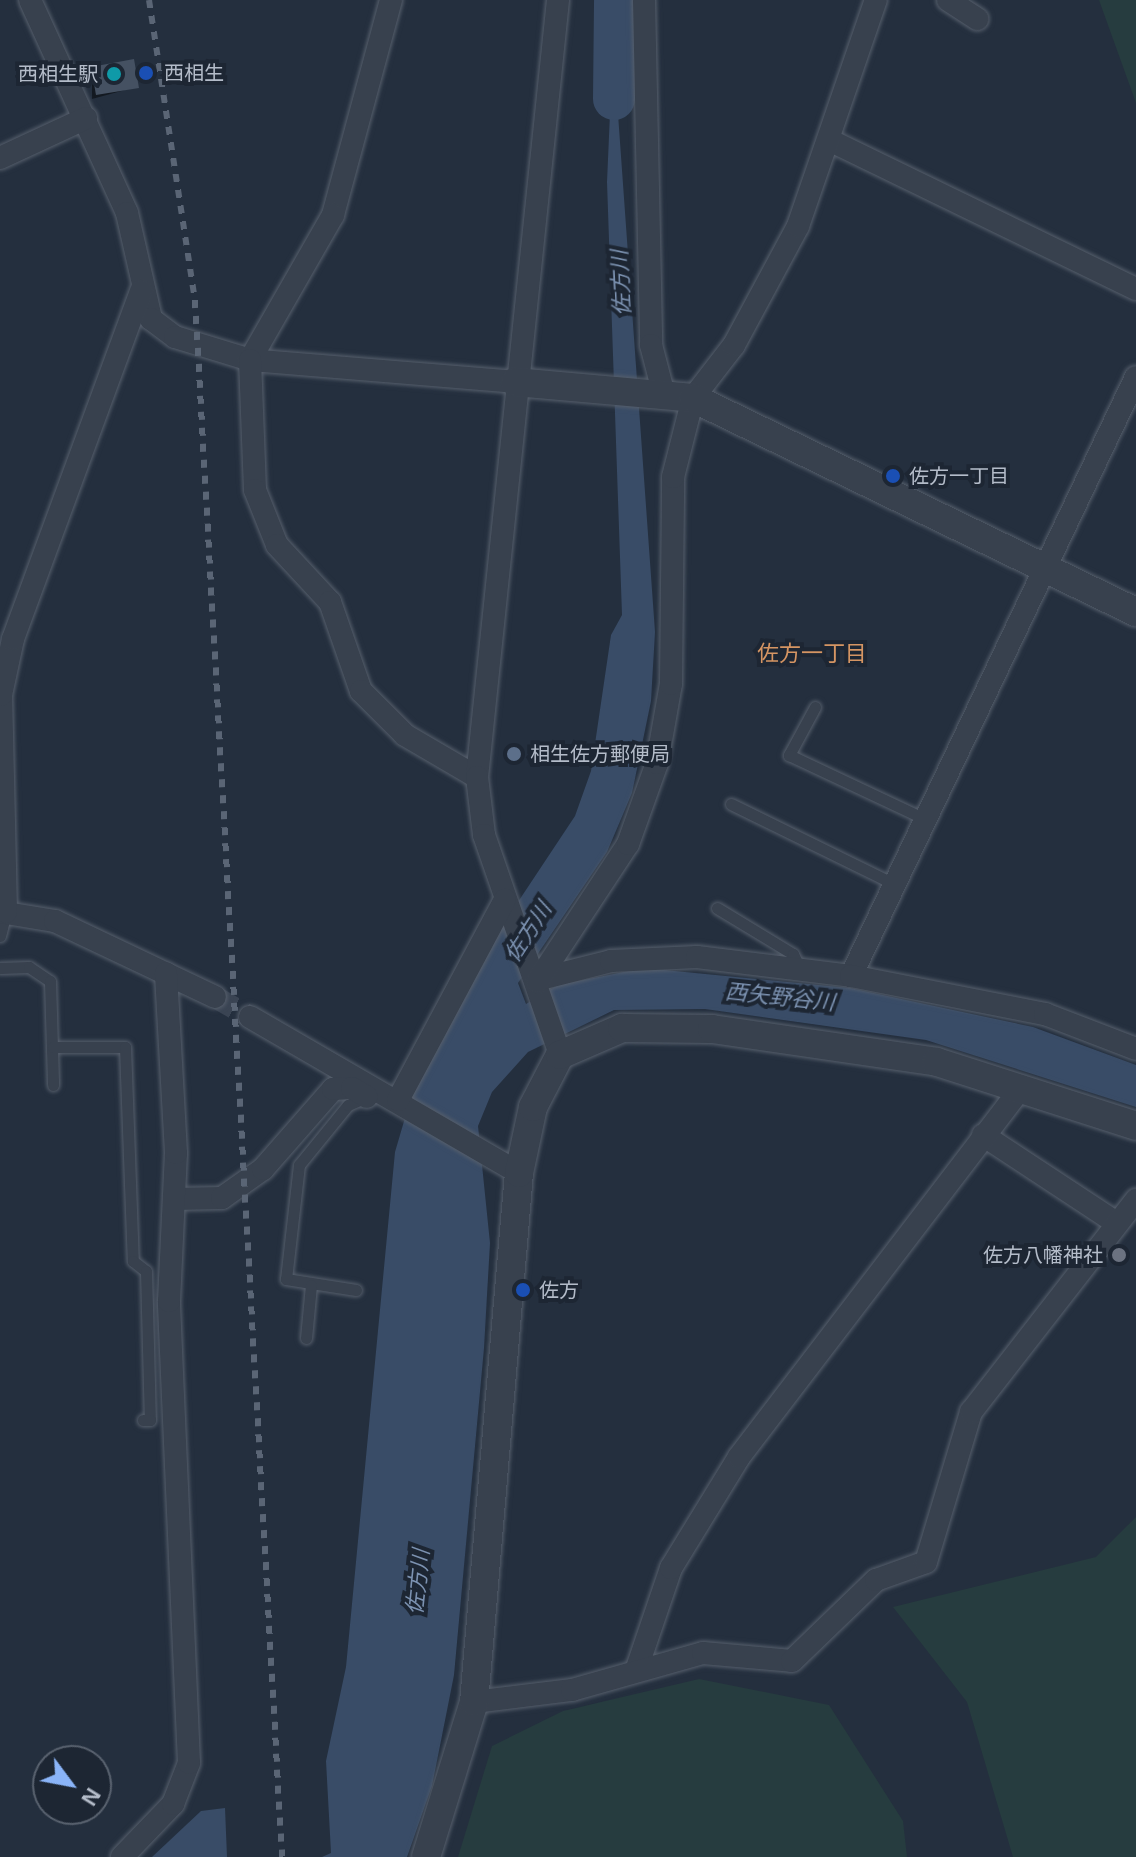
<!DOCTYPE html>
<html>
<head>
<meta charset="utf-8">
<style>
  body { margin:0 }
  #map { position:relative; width:1136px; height:1857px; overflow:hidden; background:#242f3e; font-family:Arial,"Noto Sans JP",sans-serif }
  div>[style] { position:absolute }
  .green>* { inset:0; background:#263c3f }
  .water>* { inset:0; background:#394c67 }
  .shadow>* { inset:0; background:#0007 }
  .river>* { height:42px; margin:-21px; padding:0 21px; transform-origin:21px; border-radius:21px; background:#394c67 }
  .building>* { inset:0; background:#455162 }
  .minor-tunnel>* { height:22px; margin-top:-11px; transform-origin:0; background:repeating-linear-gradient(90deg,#3a4453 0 22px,transparent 0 33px) }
  .roads { filter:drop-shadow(0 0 2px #565f6c) drop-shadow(0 0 2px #565f6c) }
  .service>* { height:11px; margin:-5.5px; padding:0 5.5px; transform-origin:5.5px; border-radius:5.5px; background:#38414e }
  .minor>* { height:22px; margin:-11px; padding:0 11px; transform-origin:11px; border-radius:11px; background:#38414e }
  .tertiary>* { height:28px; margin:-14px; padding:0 14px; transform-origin:14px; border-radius:14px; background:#38414e }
  .rail>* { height:6px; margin-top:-3px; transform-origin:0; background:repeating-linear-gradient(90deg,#5a6575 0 8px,transparent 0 16px) }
  .dots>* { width:22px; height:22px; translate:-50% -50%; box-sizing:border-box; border:4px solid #1d2633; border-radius:50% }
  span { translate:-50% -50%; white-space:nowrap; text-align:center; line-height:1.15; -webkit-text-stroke:8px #1d2633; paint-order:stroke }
  .poi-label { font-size:20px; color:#b4bcc9 }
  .left { translate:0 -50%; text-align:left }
  .right { translate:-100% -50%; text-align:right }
  .water-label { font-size:22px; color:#7c92b1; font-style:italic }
  .neighbourhood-label { font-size:22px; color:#d59563 }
  .north { position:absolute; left:32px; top:1745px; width:80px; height:80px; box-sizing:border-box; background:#1d2633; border:2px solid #59626f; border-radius:50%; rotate:122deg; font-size:22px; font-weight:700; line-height:32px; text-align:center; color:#b4bcc9 }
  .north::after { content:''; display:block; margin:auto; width:28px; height:36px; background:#8ab4f8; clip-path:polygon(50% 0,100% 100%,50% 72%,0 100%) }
</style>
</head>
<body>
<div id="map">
  <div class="green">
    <i style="clip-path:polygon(1099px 0,1136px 0,1136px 103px)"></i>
    <i style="clip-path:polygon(1136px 1517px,1136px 1857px,1013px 1857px,967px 1702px,893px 1607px,1096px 1557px)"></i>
    <i style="clip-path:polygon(699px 1679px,829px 1705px,903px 1821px,907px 1857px,458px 1857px,492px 1746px,563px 1711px)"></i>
  </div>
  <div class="water">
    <i style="clip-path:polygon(613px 44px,655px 632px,651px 701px,632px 793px,607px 852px,518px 983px,526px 1004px,558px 985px,644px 968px,850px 988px,1033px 1027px,1136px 1065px,1136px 1107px,926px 1040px,705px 1009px,614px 1010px,528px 1052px,492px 1092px,478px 1126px,490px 1243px,484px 1348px,454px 1675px,432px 1786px,407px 1857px,322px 1857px,331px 1853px,326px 1761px,346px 1667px,395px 1152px,412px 1094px,467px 979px,575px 816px,591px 771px,611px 635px,622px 615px,607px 182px)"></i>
    <i style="clip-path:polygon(225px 1808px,227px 1857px,152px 1857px,201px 1811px)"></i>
  </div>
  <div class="shadow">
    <i style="clip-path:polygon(92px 68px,136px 87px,92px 99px)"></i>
  </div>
  <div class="river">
    <i style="left:614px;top:99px;width:99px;rotate:-89.4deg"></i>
  </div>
  <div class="building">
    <i style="clip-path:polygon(134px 59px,139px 88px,96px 95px,91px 67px)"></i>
  </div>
  <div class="minor-tunnel">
    <i style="left:215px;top:997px;width:40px;rotate:29.7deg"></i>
  </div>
  <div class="roads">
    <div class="service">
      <i style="left:815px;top:707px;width:55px;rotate:118.4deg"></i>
      <i style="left:789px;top:755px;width:150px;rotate:25.2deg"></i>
      <i style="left:731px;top:804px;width:182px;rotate:26.1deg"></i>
      <i style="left:717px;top:908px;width:89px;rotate:31.2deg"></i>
      <i style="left:793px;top:954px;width:17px;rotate:65deg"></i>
      <i style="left:0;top:936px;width:25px;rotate:-76deg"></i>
      <i style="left:0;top:968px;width:29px;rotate:-2deg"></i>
      <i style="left:29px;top:967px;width:25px;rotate:34deg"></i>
      <i style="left:50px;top:981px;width:104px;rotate:88.3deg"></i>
      <i style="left:53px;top:1047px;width:72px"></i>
      <i style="left:125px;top:1047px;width:214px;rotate:87.9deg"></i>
      <i style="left:133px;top:1261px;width:16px;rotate:38deg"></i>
      <i style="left:146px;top:1271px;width:149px;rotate:88.5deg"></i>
      <i style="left:150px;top:1420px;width:7px;rotate:180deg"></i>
      <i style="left:356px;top:1290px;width:71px;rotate:-171.1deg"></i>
      <i style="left:286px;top:1279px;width:115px;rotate:-83.5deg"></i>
      <i style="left:299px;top:1165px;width:77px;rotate:-50.8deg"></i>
      <i style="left:348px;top:1105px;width:21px;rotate:-23deg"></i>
      <i style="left:306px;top:1338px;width:53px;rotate:-84.6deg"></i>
    </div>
    <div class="minor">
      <i style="left:30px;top:0;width:234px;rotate:65.5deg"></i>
      <i style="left:127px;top:213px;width:109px;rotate:77.2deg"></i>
      <i style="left:151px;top:319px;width:30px;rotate:37deg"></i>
      <i style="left:175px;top:337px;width:78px;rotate:17deg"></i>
      <i style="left:250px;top:360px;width:266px;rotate:4.7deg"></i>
      <i style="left:391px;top:0;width:223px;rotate:105.1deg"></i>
      <i style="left:333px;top:215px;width:167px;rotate:119.8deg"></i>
      <i style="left:250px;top:360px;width:130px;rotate:87.8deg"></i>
      <i style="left:255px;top:490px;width:59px;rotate:68.2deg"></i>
      <i style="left:277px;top:545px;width:78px;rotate:47.1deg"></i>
      <i style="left:330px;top:602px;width:94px;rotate:70.8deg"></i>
      <i style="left:361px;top:691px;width:62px;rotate:45deg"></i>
      <i style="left:405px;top:735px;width:83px;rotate:30.3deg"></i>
      <i style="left:558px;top:0;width:781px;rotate:95.95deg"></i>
      <i style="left:477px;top:777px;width:58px;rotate:83.1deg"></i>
      <i style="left:484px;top:835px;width:233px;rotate:70.9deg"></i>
      <i style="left:644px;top:0;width:345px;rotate:88.8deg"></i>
      <i style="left:651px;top:345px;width:48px;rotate:75.4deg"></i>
      <i style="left:948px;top:0;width:35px;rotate:33deg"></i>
      <i style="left:831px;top:141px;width:339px;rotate:25.9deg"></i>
      <i style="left:0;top:158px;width:95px;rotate:-24.9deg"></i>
      <i style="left:0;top:912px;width:56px;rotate:9.3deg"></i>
      <i style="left:55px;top:921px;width:177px;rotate:25.4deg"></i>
      <i style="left:6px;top:912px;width:217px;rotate:-91.3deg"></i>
      <i style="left:1px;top:695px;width:57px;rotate:-77.9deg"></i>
      <i style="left:13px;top:639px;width:371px;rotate:-69.8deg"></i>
      <i style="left:851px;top:976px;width:663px;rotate:-64.56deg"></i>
      <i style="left:544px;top:978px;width:69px;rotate:-14.2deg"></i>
      <i style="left:611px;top:961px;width:86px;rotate:-2.7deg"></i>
      <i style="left:697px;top:957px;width:155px;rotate:7deg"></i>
      <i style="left:851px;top:976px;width:198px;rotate:11.1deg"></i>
      <i style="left:1045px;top:1014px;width:97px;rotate:21deg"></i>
      <i style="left:537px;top:982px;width:165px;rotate:-56.6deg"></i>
      <i style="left:628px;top:844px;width:86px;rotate:-70.3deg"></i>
      <i style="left:657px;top:763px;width:80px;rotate:-80deg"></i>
      <i style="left:671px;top:684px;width:207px;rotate:-89.4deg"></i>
      <i style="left:673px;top:477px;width:81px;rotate:-75.8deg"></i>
      <i style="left:693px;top:398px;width:67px;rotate:-52.3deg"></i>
      <i style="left:734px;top:345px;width:135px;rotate:-61.7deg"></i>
      <i style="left:798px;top:226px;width:239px;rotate:-71deg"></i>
      <i style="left:250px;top:1017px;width:311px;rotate:30.1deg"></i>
      <i style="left:398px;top:1100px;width:227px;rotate:-61.9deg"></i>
      <i style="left:983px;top:1135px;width:158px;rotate:33.4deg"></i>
      <i style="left:174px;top:1199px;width:48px;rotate:-1.2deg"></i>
      <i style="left:222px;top:1198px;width:50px;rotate:-35.3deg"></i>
      <i style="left:263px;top:1169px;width:106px;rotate:-48.8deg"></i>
      <i style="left:333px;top:1089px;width:19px;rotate:-3deg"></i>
      <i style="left:352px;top:1088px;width:17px;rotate:31deg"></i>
      <i style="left:636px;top:1671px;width:109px;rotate:-71.2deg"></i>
      <i style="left:671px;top:1568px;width:130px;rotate:-58.5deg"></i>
      <i style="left:739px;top:1457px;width:466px;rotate:-52.6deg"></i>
      <i style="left:474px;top:1702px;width:99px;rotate:-7deg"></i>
      <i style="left:572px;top:1690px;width:136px;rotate:-15.8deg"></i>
      <i style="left:703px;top:1653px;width:89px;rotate:5.1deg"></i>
      <i style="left:792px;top:1661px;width:117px;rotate:-44deg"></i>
      <i style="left:876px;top:1580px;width:53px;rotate:-19.8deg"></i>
      <i style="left:926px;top:1562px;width:157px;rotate:-73.3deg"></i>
      <i style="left:971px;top:1412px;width:269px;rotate:-52.1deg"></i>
      <i style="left:122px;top:1857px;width:74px;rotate:-46.1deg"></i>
      <i style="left:173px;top:1804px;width:44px;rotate:-68.7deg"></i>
      <i style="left:189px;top:1763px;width:462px;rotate:-92.5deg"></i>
      <i style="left:169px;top:1301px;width:148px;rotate:-87.3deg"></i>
      <i style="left:176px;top:1153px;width:180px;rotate:-93.2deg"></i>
    </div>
    <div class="tertiary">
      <i style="left:515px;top:382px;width:179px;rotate:5.1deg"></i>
      <i style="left:693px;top:398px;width:492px;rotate:25.8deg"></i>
      <i style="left:426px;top:1857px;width:162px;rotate:-72.8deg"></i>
      <i style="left:474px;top:1702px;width:531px;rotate:-85.14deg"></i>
      <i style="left:519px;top:1173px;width:67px;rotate:-78deg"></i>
      <i style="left:533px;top:1107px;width:59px;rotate:-62.6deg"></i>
      <i style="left:560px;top:1055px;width:68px;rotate:-23.5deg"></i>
      <i style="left:622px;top:1028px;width:90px;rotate:0.6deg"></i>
      <i style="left:712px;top:1029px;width:227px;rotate:8.3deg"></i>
      <i style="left:937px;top:1062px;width:209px;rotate:17.8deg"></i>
    </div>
  </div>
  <div class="rail">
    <i style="left:149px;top:0;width:304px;rotate:81.3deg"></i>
    <i style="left:195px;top:300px;width:1559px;rotate:86.8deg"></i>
  </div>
  <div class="dots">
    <i style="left:146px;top:73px;background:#1a4fb4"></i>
    <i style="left:114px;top:74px;background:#0f9aa8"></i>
    <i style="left:893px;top:476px;background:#1a4fb4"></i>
    <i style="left:514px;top:754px;background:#5c6f8a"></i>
    <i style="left:1119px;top:1255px;background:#6b7280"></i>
    <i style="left:523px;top:1290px;background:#1a4fb4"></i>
  </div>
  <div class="poi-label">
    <span class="left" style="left:164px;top:73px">西相生</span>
    <span class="right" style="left:98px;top:74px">西相生駅</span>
    <span class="left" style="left:909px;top:476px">佐方一丁目</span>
    <span class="left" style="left:530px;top:754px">相生佐方郵便局</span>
    <span class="right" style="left:1103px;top:1255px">佐方八幡神社</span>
    <span class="left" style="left:539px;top:1290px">佐方</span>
  </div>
  <div class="water-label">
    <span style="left:621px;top:283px;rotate:-93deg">佐方川</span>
    <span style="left:528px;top:932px;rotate:-57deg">佐方川</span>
    <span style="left:780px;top:997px;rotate:6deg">西矢野谷川</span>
    <span style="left:418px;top:1582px;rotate:-84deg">佐方川</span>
  </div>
  <div class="neighbourhood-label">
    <span style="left:812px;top:654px">佐方一丁目</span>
  </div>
  <div class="north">N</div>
</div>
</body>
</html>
